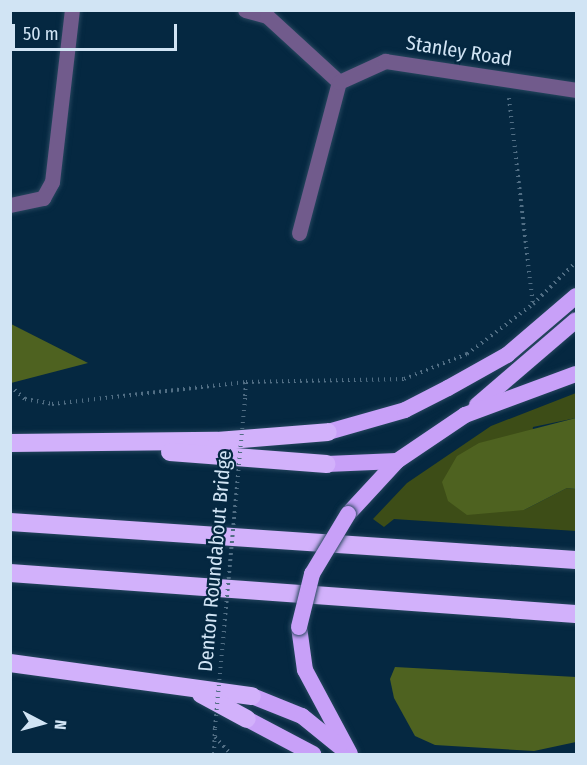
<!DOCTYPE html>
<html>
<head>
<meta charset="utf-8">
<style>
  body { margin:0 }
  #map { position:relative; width:587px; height:765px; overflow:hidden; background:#052841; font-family:"Fira Sans Condensed",sans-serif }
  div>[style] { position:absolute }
  .green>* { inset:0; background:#3d4d17 }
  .forest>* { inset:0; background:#4e6220 }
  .path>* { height:4px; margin-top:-2px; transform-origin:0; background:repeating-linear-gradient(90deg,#516e84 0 1.5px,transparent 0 6px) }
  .roads { filter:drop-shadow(0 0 2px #26465e) drop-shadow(0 0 2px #26465e) }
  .minor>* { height:15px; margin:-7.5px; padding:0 7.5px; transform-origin:7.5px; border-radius:7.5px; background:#715b8c }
  .trunk>* { height:16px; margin:-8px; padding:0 8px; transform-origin:8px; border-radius:8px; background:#c8a0f8 }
  .motorway>* { height:18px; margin:-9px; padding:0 9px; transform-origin:9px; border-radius:9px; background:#d2b1fb }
  .path-bridge>* { height:4px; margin-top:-2px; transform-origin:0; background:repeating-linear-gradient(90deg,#516e84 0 1.5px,transparent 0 6px) }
  .bridges { filter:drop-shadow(0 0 2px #26465e) drop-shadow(0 0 2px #26465e) }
  .trunk-bridge>* { height:16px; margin:-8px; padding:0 8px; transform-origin:8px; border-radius:8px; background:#c8a0f8 }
  span { translate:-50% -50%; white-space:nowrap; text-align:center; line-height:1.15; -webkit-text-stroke:4.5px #052841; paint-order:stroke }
  .street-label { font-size:20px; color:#d1e4f4 }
  .frame { position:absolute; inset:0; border:12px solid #d1e4f4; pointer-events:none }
  .north { position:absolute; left:12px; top:693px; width:60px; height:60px; -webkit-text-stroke:4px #052841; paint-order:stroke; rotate:96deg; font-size:16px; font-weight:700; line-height:24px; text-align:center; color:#d1e4f4 }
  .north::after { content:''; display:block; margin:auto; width:21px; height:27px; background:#d1e4f4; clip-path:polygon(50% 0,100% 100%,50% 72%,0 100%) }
  .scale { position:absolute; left:12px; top:24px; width:165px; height:27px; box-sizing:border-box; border:3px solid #d1e4f4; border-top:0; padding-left:8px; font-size:18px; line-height:21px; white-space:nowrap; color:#d1e4f4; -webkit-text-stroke:4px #052841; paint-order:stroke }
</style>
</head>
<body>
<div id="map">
  <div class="green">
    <i style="clip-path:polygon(576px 393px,576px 418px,533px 427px,524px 510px,567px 488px,576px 489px,576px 531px,394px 519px,384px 527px,373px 519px,407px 483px,491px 426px)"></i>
  </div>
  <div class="forest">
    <i style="clip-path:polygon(11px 324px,88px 363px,11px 383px)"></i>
    <i style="clip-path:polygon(576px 418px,576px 489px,567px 488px,524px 510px,467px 515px,448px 501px,442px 482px,457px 456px,479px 443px)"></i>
    <i style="clip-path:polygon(395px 667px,576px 677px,576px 742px,534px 751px,435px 745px,415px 736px,394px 698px,390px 679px)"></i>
  </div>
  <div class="path">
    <i style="left:509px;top:98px;width:207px;rotate:83.4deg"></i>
    <i style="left:10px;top:386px;width:20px;rotate:41deg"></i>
    <i style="left:25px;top:399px;width:27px;rotate:10deg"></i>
    <i style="left:52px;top:404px;width:195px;rotate:-6.5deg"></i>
    <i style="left:246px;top:382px;width:158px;rotate:-1.1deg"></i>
    <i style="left:404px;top:379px;width:68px;rotate:-21.6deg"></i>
    <i style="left:467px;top:354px;width:83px;rotate:-37.1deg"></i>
    <i style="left:533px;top:304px;width:60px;rotate:-44.3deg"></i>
    <i style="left:245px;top:396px;width:14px;rotate:-86deg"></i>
    <i style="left:215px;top:737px;width:23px;rotate:47deg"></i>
    <i style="left:214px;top:754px;width:26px;rotate:-88deg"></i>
  </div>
  <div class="roads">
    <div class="minor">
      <i style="left:245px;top:10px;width:23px;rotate:15deg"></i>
      <i style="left:267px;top:16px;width:98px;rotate:42.5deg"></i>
      <i style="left:10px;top:205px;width:34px;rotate:-12deg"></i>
      <i style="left:43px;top:198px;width:18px;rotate:-61deg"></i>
      <i style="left:52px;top:182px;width:173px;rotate:-83.4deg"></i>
      <i style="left:299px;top:233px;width:156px;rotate:-75.2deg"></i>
      <i style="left:339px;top:82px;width:51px;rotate:-24.5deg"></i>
      <i style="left:385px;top:61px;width:193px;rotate:8.6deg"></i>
    </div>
    <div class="trunk">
      <i style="left:477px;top:405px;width:130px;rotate:-40.6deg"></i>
      <i style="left:328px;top:432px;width:80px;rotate:-15.9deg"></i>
      <i style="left:405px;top:410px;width:48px;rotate:-27.1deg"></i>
      <i style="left:448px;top:388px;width:68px;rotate:-29.2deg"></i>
      <i style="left:507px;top:355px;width:91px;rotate:-40.5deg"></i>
      <i style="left:327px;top:464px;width:70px;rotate:-2.5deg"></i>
      <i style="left:348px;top:514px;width:72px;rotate:-47.2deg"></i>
      <i style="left:397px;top:461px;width:82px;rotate:-34.1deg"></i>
      <i style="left:465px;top:415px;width:118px;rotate:-20.3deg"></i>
      <i style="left:299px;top:627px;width:43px;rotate:82.1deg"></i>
      <i style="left:305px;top:670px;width:95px;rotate:61.8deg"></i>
      <i style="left:252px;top:696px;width:54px;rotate:21.8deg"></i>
      <i style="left:302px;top:716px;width:48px;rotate:39deg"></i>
      <i style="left:247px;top:719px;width:75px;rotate:27.9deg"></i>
    </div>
    <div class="motorway">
      <i style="left:10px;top:443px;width:207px;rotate:-0.6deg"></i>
      <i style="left:217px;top:441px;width:111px;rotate:-4.6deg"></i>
      <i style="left:170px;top:452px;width:157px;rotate:4.4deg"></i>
      <i style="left:10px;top:522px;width:567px;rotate:3.84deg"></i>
      <i style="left:10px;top:573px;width:567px;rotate:4.14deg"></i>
      <i style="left:10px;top:663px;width:244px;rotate:7.8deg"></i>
      <i style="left:201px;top:694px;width:52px;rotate:28.5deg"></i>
    </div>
  </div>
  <div class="path-bridge">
    <i style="left:215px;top:728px;width:333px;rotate:-84.8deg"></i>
  </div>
  <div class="bridges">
    <div class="trunk-bridge">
      <i style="left:299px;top:627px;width:55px;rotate:-76.2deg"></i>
      <i style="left:312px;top:574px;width:70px;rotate:-59deg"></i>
    </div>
  </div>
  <div class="street-label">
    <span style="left:459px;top:51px;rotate:9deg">Stanley Road</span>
    <span style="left:215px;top:561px;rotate:-85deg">Denton Roundabout Bridge</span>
  </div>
  <div class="frame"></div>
  <div class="north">N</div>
  <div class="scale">50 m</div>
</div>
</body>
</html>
